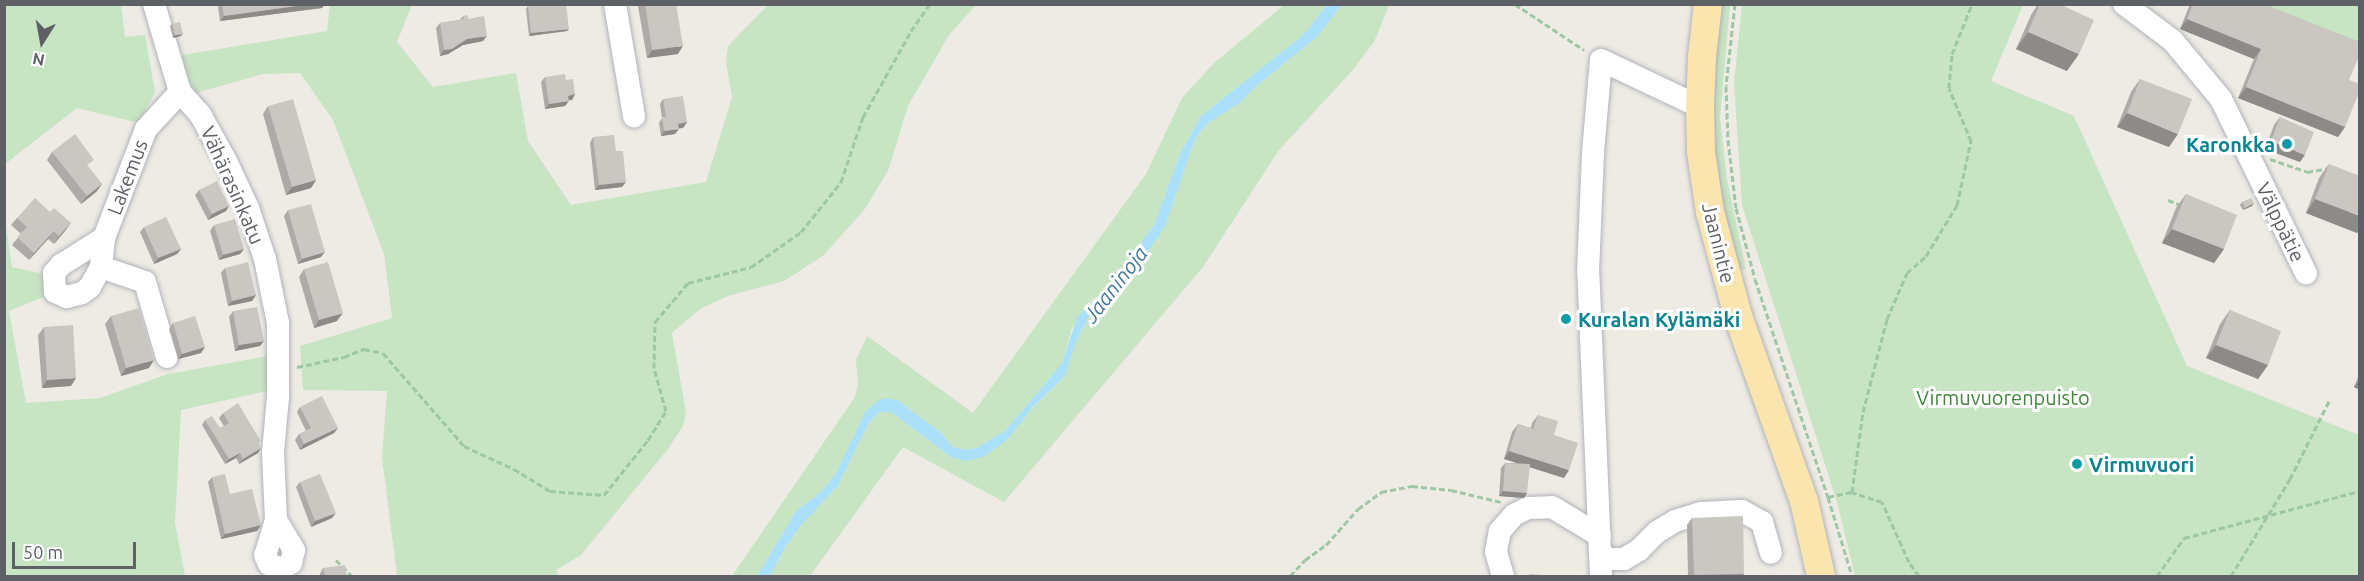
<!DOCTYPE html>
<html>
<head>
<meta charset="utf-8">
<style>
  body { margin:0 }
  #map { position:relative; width:2364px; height:581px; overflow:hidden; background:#eeebe5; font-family:Ubuntu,sans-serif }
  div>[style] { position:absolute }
  .green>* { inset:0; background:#c7e4c3 }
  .water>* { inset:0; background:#aae0fa }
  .path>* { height:3px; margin-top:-1.5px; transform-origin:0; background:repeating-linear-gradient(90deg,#9ec7a5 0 6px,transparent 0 9px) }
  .roads { filter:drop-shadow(0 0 2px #b0b3b7) drop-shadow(0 0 2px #b0b3b7) }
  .minor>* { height:22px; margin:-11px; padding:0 11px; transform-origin:11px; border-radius:11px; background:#fff }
  .major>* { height:28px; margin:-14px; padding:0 14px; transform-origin:14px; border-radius:14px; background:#fae5af }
  .wall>* { inset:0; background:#aeaaa7 }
  .shaded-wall>* { inset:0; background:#8d8b88 }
  .building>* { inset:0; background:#cac6c2 }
  .dots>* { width:16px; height:16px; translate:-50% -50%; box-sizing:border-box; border:3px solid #fff; border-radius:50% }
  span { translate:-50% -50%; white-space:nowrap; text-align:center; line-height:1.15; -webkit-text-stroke:6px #fff; paint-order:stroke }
  .culture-label { font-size:20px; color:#0d838f; font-weight:700 }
  .right { translate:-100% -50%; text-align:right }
  .left { translate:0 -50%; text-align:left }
  .street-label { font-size:20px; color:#5d6165 }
  .park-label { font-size:20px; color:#40853b }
  .water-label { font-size:21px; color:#41779a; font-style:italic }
  .frame { position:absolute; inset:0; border:6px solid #5d6165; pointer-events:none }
  .north { position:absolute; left:12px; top:12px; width:60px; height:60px; -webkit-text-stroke:4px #fff; paint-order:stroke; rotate:191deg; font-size:16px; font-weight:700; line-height:24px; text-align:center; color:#5d6165 }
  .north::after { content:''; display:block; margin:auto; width:21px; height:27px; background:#5d6165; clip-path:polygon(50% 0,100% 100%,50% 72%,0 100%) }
  .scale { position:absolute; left:12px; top:542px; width:124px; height:27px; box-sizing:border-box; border:3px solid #5d6165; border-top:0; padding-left:8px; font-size:18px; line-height:21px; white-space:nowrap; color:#5d6165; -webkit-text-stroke:4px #fff; paint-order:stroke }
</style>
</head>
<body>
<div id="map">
  <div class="green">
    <i style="clip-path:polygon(5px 5px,121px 5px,125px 37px,145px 35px,155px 92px,139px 123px,77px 108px,5px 164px)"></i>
    <i style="clip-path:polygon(330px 5px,412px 5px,397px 42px,433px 87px,516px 73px,528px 141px,571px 205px,706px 182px,732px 97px,726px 63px,728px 46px,768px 5px,976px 5px,949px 35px,908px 106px,888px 171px,864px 210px,824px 255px,784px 281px,728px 296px,700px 309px,672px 333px,686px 413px,683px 426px,668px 449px,581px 555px,556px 570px,558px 576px,397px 576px,382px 457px,387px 391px,303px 390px,300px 346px,392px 318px,384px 254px,333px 120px,300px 73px,263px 74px,196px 93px,186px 77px,177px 56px,327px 31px)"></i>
    <i style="clip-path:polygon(1284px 5px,1327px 5px,1303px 35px,1201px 116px,1181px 151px,1154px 225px,1111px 284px,1087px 305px,1072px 328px,1062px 363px,1005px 431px,977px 448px,966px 450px,953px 447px,941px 433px,897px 400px,865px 412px,836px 473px,822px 491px,796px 511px,757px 576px,732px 576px,855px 397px,858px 384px,856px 360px,867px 336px,973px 413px,1146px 174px,1182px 98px,1214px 63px)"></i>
    <i style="clip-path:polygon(1342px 5px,1389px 5px,1374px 42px,1352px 71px,1279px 150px,1203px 267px,1004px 502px,903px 447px,810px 576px,770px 576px,786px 546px,803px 523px,837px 487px,867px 426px,879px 412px,891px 412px,951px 457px,983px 457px,1053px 388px,1065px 376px,1076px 342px,1088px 318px,1125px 287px,1165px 226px,1195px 139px,1208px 123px,1241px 102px,1255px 87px,1318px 36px)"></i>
    <i style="clip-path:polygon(1718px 5px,1730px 5px,1720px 118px,1727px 179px,1746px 269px,1736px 272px,1729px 250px,1710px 137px)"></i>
    <i style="clip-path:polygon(1742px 5px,2023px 5px,1991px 81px,2074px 116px,2187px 366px,2359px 435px,2359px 576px,1855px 576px,1837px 502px,1742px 205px,1734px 83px)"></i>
    <i style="clip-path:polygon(2231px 5px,2359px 5px,2359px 59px,2356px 54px)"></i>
    <i style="clip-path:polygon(4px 213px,12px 267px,44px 274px,46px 296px,9px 311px,26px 403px,100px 398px,168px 374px,268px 356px,267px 391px,181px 410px,175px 523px,185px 576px,5px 576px)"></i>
  </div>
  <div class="water">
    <i style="clip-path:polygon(1327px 5px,1342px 5px,1318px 36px,1255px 87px,1241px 102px,1208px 123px,1195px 139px,1165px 226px,1125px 287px,1088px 318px,1076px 342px,1065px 376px,1032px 408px,1007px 440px,983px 457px,966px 461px,951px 457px,891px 412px,879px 412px,867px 426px,837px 487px,803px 523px,786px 546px,770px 576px,757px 576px,796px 511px,822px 491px,836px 473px,865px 412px,877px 401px,886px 398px,897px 400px,941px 433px,953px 447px,965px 450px,977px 448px,1005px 431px,1062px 363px,1077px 317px,1111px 284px,1154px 225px,1181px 151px,1201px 116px,1303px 35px)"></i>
  </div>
  <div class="path">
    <i style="left:1515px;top:4px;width:83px;rotate:33.7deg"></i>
    <i style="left:1735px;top:4px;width:82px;rotate:96.3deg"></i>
    <i style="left:1726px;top:86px;width:54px;rotate:87.9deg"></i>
    <i style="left:1728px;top:140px;width:68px;rotate:83.3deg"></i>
    <i style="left:1736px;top:208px;width:73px;rotate:75deg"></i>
    <i style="left:1755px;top:279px;width:230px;rotate:71.5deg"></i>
    <i style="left:1828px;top:497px;width:83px;rotate:73.1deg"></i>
    <i style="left:2270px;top:159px;width:39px;rotate:19deg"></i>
    <i style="left:2307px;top:172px;width:23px;rotate:-10deg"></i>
    <i style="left:2168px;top:200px;width:14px;rotate:21deg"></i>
    <i style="left:297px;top:367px;width:48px;rotate:-12deg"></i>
    <i style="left:344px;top:357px;width:22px;rotate:-22deg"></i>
    <i style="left:364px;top:349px;width:19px;rotate:12deg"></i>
    <i style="left:383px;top:353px;width:123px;rotate:48.9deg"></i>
    <i style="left:464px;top:446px;width:55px;rotate:24.7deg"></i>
    <i style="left:514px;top:469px;width:42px;rotate:31.4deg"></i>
    <i style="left:550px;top:491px;width:54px;rotate:4.2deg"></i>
    <i style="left:604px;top:495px;width:70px;rotate:-51.3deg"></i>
    <i style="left:648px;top:440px;width:34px;rotate:-58deg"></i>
    <i style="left:666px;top:411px;width:45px;rotate:-105.6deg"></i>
    <i style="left:654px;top:368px;width:46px;rotate:-88.8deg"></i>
    <i style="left:655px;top:322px;width:51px;rotate:-49.8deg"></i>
    <i style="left:688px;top:283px;width:65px;rotate:-14.3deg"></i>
    <i style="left:751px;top:267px;width:61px;rotate:-35deg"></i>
    <i style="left:801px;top:232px;width:64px;rotate:-51.3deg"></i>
    <i style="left:841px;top:182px;width:69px;rotate:-71.3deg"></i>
    <i style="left:863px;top:117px;width:98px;rotate:-60.8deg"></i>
    <i style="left:911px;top:31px;width:33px;rotate:-55deg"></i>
    <i style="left:1828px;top:497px;width:25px;rotate:-12deg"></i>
    <i style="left:336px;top:560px;width:23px;rotate:45deg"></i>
    <i style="left:1290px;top:576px;width:22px;rotate:-47deg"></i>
    <i style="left:1305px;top:560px;width:26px;rotate:-36deg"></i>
    <i style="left:1326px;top:545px;width:48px;rotate:-48.4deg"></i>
    <i style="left:1358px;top:509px;width:29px;rotate:-36deg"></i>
    <i style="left:1381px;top:492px;width:32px;rotate:-11deg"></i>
    <i style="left:1412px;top:486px;width:39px;rotate:6deg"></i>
    <i style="left:1451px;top:490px;width:51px;rotate:13.5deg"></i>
    <i style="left:1919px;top:576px;width:17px;rotate:-126deg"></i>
    <i style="left:1909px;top:562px;width:66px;rotate:-114.2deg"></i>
    <i style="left:1882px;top:502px;width:32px;rotate:-162deg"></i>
    <i style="left:1852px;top:492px;width:81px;rotate:-82.2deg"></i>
    <i style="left:1863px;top:412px;width:96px;rotate:-75.5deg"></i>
    <i style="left:1887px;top:319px;width:50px;rotate:-66.5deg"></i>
    <i style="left:1907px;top:273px;width:25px;rotate:-42deg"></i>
    <i style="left:1926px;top:256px;width:60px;rotate:-58.7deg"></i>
    <i style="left:1957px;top:205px;width:66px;rotate:-77.7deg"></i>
    <i style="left:1971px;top:141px;width:57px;rotate:-112.5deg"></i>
    <i style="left:1949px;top:88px;width:34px;rotate:-85deg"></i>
    <i style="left:1952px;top:54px;width:54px;rotate:-68.2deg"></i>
    <i style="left:2157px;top:576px;width:47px;rotate:-54.6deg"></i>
    <i style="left:2184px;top:538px;width:182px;rotate:-15deg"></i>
    <i style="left:2231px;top:576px;width:114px;rotate:-58.7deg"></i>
    <i style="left:2290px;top:479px;width:87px;rotate:-63.4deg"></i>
  </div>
  <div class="roads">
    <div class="minor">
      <i style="left:154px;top:4px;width:92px;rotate:73.5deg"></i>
      <i style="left:180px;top:92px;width:30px;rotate:48deg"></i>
      <i style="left:200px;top:114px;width:54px;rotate:61deg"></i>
      <i style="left:226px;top:161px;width:52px;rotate:64.9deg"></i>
      <i style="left:248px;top:208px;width:54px;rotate:71.6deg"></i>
      <i style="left:265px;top:259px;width:65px;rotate:78.5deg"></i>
      <i style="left:278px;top:323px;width:74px;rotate:90deg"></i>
      <i style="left:278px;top:397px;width:55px;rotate:95.2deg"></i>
      <i style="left:273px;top:452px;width:68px;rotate:87.5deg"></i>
      <i style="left:276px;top:520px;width:37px;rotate:107deg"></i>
      <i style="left:265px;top:555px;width:10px;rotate:66deg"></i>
      <i style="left:269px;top:564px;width:14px;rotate:21deg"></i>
      <i style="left:282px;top:569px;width:11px;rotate:-34deg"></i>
      <i style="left:291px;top:563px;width:13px;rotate:-77deg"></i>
      <i style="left:294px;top:550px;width:35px;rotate:-121deg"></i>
      <i style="left:615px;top:4px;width:114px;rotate:80.4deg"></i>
      <i style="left:2124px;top:4px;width:61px;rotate:37.1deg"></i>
      <i style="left:2173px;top:41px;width:75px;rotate:50.4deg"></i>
      <i style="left:2221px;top:99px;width:194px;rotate:64deg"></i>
      <i style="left:104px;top:238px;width:29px;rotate:96deg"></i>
      <i style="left:101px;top:267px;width:23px;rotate:119deg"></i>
      <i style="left:90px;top:287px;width:10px;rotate:143deg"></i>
      <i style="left:82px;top:293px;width:16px;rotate:165deg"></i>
      <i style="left:67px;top:297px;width:13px;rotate:-157deg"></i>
      <i style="left:55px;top:292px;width:19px;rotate:-93deg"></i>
      <i style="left:54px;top:273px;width:11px;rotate:-49deg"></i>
      <i style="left:61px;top:265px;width:51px;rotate:-32.1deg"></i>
      <i style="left:104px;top:238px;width:117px;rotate:-68.9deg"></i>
      <i style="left:146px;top:129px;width:50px;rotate:-47.4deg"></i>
      <i style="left:101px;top:267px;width:46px;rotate:18.8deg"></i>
      <i style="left:145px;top:282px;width:78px;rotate:73.7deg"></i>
      <i style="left:1600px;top:553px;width:11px;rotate:34deg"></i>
      <i style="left:1609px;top:559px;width:15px"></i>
      <i style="left:1624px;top:559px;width:17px;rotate:-31deg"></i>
      <i style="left:1639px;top:550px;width:25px;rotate:-45deg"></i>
      <i style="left:1657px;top:532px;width:21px;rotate:-31deg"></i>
      <i style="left:1675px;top:521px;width:27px;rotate:-17deg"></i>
      <i style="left:1701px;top:513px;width:41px;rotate:-2.8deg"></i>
      <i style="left:1742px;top:511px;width:23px;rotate:29deg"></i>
      <i style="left:1762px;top:522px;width:32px;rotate:74deg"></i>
      <i style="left:1503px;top:576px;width:26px;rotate:-106deg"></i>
      <i style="left:1496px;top:551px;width:20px;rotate:-79deg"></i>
      <i style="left:1500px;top:531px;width:21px;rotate:-49deg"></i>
      <i style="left:1514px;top:515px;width:16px;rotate:-27deg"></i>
      <i style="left:1528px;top:508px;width:24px;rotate:-2deg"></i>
      <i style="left:1552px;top:507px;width:56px;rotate:31.1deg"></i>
      <i style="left:1601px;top:576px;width:304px;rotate:-92.4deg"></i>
      <i style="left:1588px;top:272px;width:119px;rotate:-87.6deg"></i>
      <i style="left:1593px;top:153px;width:93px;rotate:-85.1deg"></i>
      <i style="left:1601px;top:60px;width:110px;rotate:25.4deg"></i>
    </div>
    <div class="major">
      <i style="left:1708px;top:4px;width:53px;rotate:96.5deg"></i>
      <i style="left:1702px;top:57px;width:50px;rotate:92.3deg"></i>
      <i style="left:1700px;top:107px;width:45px;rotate:88.7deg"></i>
      <i style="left:1701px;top:152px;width:61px;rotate:81.5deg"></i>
      <i style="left:1710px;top:212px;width:108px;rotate:74.9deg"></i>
      <i style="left:1738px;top:316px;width:196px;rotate:70.4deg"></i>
      <i style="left:1804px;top:501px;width:77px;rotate:77.2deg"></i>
    </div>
  </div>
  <div class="wall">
    <i style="clip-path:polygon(220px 4px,325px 4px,322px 8px,220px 21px,218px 7px)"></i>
    <i style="clip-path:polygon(640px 4px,676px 4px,678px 54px,647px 58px,638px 6px)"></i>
    <i style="clip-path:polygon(2038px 4px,2059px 4px,2067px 71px,2016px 49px,2031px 15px)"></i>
    <i style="clip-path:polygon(2190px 4px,2264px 4px,2349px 80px,2345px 127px,2338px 137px,2238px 98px,2254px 59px,2180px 29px)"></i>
    <i style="clip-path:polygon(528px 6px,567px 31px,529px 36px,526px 9px)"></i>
    <i style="clip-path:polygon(463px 16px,468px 19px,483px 41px,463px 45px,448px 54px,440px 56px,436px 28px,440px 23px,460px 20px)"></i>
    <i style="clip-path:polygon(172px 24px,181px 36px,173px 38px,170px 26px)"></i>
    <i style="clip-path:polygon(545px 77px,566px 80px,575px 94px,572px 100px,568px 100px,565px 106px,545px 109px,541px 82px)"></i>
    <i style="clip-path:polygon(2140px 79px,2169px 147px,2117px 127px,2131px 92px)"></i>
    <i style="clip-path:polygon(663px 99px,687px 122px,683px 128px,679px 128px,675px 134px,661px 136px,659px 123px,662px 118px,660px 104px)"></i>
    <i style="clip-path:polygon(268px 106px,316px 180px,311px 188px,286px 195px,263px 114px)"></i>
    <i style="clip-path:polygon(2280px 117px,2300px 162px,2265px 149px,2274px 125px)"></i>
    <i style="clip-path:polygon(593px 137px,616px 151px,622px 187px,595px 190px,590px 143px)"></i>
    <i style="clip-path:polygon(52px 152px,89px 168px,102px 184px,96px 192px,81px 204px,47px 160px)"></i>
    <i style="clip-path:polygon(2329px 164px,2357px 233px,2306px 213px,2319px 178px)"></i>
    <i style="clip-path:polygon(199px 190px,229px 206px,226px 211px,208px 220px,195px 195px)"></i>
    <i style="clip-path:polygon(2186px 194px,2224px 249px,2214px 263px,2162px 243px,2176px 208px)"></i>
    <i style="clip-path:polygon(2242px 202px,2252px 206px,2243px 210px,2240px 205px)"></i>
    <i style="clip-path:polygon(288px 210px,321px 257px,298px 264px,284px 216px)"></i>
    <i style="clip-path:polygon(50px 212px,71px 223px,54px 244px,48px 239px,29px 260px,12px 245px,21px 234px,11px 225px,17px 218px)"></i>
    <i style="clip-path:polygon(214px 225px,244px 249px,240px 254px,219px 260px,210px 231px)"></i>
    <i style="clip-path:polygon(144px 227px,181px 249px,177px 254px,154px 264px,140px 232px)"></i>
    <i style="clip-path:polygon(225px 268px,256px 295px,252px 301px,228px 306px,221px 273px)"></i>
    <i style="clip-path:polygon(304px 269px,337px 321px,314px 328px,299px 277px)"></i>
    <i style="clip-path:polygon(2230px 310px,2268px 365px,2258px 379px,2206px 358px,2220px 324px)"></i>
    <i style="clip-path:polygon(233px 311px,260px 346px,235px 351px,229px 317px)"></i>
    <i style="clip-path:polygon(111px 316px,149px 368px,121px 376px,105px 324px)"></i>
    <i style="clip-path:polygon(173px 323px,205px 347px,201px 353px,178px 359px,169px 329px)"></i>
    <i style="clip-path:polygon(44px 327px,71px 386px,42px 388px,38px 335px)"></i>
    <i style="clip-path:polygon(2360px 372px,2360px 390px,2354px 387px)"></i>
    <i style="clip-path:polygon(300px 407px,338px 428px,334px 433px,300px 450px,295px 440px,299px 434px,306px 431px,297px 412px)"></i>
    <i style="clip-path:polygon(223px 413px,260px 440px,258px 443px,258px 453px,239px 464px,236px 458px,225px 464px,202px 425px,205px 420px,220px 428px,224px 426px,219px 418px)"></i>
    <i style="clip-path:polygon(1538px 415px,1564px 478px,1529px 467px,1524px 498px,1499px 496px,1501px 468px,1505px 463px,1518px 463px,1504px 459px,1512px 432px,1518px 424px,1531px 428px,1532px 423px)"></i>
    <i style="clip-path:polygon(212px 477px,261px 525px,257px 531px,221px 539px,208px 482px)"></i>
    <i style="clip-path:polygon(300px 482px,332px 518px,311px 527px,296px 487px)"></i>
    <i style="clip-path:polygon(1692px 518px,1743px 576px,1688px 576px,1687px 525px)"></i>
    <i style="clip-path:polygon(323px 568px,347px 576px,320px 576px,320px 574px)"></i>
  </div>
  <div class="shaded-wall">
    <i style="clip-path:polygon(311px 4px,325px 4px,322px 8px,220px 21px,224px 16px)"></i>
    <i style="clip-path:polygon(2187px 19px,2261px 49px,2254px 59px,2180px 29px)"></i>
    <i style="clip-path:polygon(569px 29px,567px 31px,529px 36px,531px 33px)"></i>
    <i style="clip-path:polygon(2028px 32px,2079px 54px,2067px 71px,2016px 49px)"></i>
    <i style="clip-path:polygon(183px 34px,181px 36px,173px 38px,175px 35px)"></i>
    <i style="clip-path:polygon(487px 36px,483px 41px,463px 45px,448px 54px,440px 56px,444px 50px,467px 39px)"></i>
    <i style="clip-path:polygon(683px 46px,678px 54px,647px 58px,652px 50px)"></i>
    <i style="clip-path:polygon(2246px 87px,2345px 127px,2338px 137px,2238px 98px)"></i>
    <i style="clip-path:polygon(575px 94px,572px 100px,564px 101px,568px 96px)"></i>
    <i style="clip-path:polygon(569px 101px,565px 106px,545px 109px,549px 104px)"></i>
    <i style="clip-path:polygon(2127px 113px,2178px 134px,2169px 147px,2117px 127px)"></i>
    <i style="clip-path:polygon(687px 122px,683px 128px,674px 129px,678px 124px)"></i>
    <i style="clip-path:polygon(679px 129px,675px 134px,661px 136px,664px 131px)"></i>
    <i style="clip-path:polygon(2271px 141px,2305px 155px,2300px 162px,2265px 149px)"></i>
    <i style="clip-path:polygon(316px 180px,311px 188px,286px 195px,292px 187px)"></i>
    <i style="clip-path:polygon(626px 182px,622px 187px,595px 190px,599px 185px)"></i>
    <i style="clip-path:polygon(102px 184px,96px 192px,81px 204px,87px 196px)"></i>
    <i style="clip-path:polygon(2315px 199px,2360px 216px,2360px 230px,2357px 233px,2306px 213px)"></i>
    <i style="clip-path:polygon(2254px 203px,2252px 206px,2243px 210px,2245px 208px)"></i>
    <i style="clip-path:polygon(229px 206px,226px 211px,208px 220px,212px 214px)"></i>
    <i style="clip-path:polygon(71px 223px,65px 231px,54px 244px,59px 236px)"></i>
    <i style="clip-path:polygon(2172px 229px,2224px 249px,2214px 263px,2162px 243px)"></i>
    <i style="clip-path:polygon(54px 231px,48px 239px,29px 260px,34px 253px)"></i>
    <i style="clip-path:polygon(181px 249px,177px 254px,154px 264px,158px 258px)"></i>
    <i style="clip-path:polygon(244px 249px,240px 254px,219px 260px,223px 255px)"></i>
    <i style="clip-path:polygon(325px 252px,321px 257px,298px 264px,302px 259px)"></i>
    <i style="clip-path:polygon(256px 295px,252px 301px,228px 306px,232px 301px)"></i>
    <i style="clip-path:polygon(343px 313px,337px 321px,314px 328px,319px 320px)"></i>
    <i style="clip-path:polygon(264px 341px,260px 346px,235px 351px,239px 345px)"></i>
    <i style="clip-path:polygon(2216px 345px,2268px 365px,2258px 379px,2206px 358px)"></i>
    <i style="clip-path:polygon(205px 347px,201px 353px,178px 359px,182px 354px)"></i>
    <i style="clip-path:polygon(154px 360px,149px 368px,121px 376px,126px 368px)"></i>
    <i style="clip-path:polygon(76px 378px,71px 386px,42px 388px,47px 380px)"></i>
    <i style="clip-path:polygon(2360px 379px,2360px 390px,2354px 387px)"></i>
    <i style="clip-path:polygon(338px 428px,334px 433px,300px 450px,304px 444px)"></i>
    <i style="clip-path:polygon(261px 448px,258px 453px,239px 464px,243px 459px)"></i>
    <i style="clip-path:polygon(1509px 451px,1569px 470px,1564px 478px,1504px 459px)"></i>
    <i style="clip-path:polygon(240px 453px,236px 458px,225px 464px,229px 459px)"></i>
    <i style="clip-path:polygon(1503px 491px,1527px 493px,1524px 498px,1499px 496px)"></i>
    <i style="clip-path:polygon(336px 513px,332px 518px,311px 527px,315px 521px)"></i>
    <i style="clip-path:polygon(261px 525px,257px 531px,221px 539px,225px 534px)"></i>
    <i style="clip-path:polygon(1744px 574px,1743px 576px,1693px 576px,1694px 575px)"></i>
  </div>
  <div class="building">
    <i style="clip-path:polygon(222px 4px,311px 4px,224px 16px)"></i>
    <i style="clip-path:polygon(542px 4px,566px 4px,569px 29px,531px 33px,528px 6px)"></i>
    <i style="clip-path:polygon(645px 4px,676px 4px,683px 46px,652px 50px)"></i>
    <i style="clip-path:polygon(2040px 4px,2059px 4px,2094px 20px,2079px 54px,2028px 32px)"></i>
    <i style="clip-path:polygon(2193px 4px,2264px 4px,2360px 42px,2360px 54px,2349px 80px,2360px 84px,2360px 90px,2345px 127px,2246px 87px,2261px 49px,2187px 19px)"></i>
    <i style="clip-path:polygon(468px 15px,468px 19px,484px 16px,487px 36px,467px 39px,452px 49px,444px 50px,440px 23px,464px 19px,463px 16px)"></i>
    <i style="clip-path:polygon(180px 22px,183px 34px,175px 35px,172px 24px)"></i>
    <i style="clip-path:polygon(565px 74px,566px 80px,573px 79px,575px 94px,568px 96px,569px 101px,549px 104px,545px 77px)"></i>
    <i style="clip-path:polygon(2140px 79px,2192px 99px,2178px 134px,2127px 113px)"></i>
    <i style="clip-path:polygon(683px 96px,687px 122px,678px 124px,679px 129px,664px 131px,662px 117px,666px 117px,663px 99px)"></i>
    <i style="clip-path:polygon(293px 99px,316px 180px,292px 187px,268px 106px)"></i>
    <i style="clip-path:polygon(2280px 117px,2314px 132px,2305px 155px,2271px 141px)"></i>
    <i style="clip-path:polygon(75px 134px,94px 160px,87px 165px,102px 184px,87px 196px,52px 152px)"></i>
    <i style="clip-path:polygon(614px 135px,616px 151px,623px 151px,626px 182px,599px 185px,593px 137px)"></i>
    <i style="clip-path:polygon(2329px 164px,2360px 176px,2360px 216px,2315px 199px)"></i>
    <i style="clip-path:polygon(217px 181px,229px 206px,212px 214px,199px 190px)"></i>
    <i style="clip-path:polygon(2186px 194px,2237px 215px,2224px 249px,2172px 229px)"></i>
    <i style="clip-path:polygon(35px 198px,50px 212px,54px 208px,71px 223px,59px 236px,54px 231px,34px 253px,17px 237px,27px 227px,17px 218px)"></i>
    <i style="clip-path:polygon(2251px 198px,2254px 203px,2245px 208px,2242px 202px)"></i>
    <i style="clip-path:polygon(311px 204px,325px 252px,302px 259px,288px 210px)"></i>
    <i style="clip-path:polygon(166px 217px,181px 249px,158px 258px,144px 227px)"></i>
    <i style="clip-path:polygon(235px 219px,244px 249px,223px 255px,214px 225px)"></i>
    <i style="clip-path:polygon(248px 262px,256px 295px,232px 301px,225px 268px)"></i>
    <i style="clip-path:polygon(328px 262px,343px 313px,319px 320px,304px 269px)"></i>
    <i style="clip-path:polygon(257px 307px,264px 341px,239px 345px,233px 311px)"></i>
    <i style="clip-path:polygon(139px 308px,154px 360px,126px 368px,111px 316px)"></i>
    <i style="clip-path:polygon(2230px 310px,2281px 331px,2268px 365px,2216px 345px)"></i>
    <i style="clip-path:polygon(195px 316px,205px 347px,182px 354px,173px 323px)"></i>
    <i style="clip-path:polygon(73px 325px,76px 378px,47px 380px,44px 327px)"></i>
    <i style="clip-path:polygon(322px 396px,338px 428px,304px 444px,299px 434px,311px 428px,300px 407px)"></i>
    <i style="clip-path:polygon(238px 403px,260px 440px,258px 441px,261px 448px,243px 459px,240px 453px,229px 459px,205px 420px,212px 416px,220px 428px,229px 423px,223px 413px)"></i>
    <i style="clip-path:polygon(1538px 415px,1558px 421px,1554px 435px,1578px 443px,1569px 470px,1509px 451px,1518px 424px,1533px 429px)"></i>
    <i style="clip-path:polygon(1505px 463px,1530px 464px,1527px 493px,1503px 491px)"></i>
    <i style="clip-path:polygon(225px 474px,230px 494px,252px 489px,261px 525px,225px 534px,212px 477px)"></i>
    <i style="clip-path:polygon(320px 474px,336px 513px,315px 521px,300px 482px)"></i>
    <i style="clip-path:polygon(1743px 516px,1744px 574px,1694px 575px,1692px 518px)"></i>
    <i style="clip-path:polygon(345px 565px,347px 576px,325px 576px,323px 568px)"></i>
    <i style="clip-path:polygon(1529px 574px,1556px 576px,1529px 576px)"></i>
  </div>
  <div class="dots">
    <i style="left:2287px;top:144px;background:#0f9aa8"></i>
    <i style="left:1566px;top:319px;background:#0f9aa8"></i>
    <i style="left:2077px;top:464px;background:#0f9aa8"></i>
  </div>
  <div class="culture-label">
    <span class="right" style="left:2275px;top:144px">Karonkka</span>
    <span class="left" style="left:1578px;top:319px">Kuralan Kylämäki</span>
    <span class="left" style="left:2089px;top:464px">Virmuvuori</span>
  </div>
  <div class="street-label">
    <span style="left:127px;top:177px;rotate:-69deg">Lakemus</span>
    <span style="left:233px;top:185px;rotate:66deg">Vähärasinkatu</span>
    <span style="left:2281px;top:222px;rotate:64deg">Välppätie</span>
    <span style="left:1719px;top:243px;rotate:76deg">Jaanintie</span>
  </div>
  <div class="park-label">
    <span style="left:2003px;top:397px">Virmuvuorenpuisto</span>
  </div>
  <div class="water-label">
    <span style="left:1115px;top:284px;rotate:-52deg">Jaaninoja</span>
  </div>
  <div class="frame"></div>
  <div class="north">N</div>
  <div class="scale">50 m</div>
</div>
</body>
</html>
